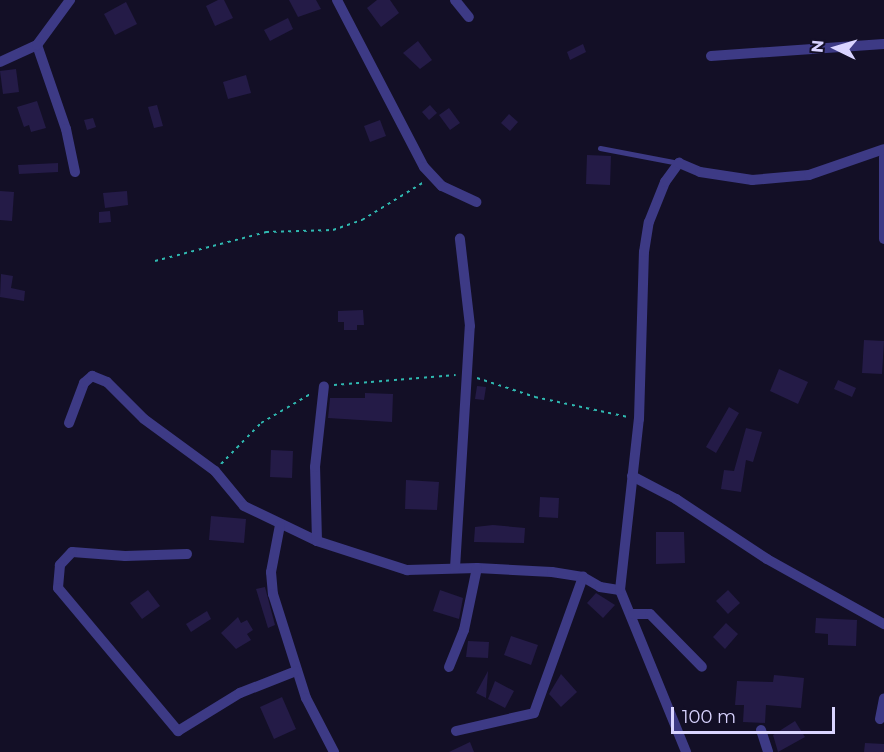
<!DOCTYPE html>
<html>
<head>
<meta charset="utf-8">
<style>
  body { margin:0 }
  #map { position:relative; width:884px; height:752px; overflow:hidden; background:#130f26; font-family:Montserrat,sans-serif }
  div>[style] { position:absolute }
  .building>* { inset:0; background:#241b47 }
  .path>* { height:2px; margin-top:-1px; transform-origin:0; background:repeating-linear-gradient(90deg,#2fb8b0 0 3px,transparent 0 7.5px) }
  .service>* { height:5px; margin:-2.5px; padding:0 2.5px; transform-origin:2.5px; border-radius:2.5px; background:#3d3a85 }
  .minor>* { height:10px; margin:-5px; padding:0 5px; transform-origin:5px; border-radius:5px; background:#3d3a85 }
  span { translate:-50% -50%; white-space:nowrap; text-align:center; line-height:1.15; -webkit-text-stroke:6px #130f26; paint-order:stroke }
  .north { position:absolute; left:806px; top:18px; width:60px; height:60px; -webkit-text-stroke:4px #130f26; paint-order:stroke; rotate:275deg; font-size:16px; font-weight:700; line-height:24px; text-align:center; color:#d9d4ff }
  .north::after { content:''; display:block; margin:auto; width:21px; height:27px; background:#d9d4ff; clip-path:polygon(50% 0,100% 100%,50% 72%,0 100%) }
  .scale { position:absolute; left:671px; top:707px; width:164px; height:27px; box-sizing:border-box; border:3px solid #d9d4ff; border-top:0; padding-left:8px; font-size:18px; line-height:21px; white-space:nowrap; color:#d9d4ff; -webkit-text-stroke:4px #130f26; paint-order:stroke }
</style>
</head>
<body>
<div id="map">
  <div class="building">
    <i style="clip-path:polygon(218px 0,224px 0,233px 18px,215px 26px,206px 6px)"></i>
    <i style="clip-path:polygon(289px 0,316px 0,321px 9px,298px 17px)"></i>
    <i style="clip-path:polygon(377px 0,390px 0,399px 13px,381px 27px,367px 8px)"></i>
    <i style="clip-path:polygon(126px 2px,137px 24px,115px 35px,104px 14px)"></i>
    <i style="clip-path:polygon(288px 18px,293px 29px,270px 41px,264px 30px)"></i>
    <i style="clip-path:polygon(418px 41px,432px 60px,420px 69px,403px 53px)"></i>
    <i style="clip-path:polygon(583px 44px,586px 52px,570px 60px,567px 52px)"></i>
    <i style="clip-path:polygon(16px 69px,19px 92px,3px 94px,0 71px)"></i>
    <i style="clip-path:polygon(246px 75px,251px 93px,228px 99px,223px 82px)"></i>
    <i style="clip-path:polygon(37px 101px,46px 128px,31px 132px,29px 125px,24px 127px,17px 107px)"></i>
    <i style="clip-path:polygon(157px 105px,163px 126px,154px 128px,148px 107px)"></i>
    <i style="clip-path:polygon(430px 105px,437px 113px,429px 120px,422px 112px)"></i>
    <i style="clip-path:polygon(449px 108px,460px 123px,450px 130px,439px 115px)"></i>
    <i style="clip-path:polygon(509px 114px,518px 122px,510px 131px,501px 123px)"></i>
    <i style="clip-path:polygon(93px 118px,96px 127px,87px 130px,84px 120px)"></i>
    <i style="clip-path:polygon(380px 120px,386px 136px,370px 142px,364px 126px)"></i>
    <i style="clip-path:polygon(587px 155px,611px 156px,610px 185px,586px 184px)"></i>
    <i style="clip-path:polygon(58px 163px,58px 172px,19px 174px,18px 165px)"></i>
    <i style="clip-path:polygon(0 191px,14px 192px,12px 221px,0 220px)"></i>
    <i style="clip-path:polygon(127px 191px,128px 205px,105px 208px,103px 193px)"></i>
    <i style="clip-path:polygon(110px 211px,111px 222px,99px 223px,99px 212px)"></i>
    <i style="clip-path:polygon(1px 274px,13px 276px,11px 288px,25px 291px,24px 301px,0 297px)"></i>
    <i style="clip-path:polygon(363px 310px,364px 325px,357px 325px,357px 330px,344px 330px,344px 322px,338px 322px,338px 311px)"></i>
    <i style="clip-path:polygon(864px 340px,884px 341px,882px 374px,862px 373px)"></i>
    <i style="clip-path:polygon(779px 369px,808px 382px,798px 404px,770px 391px)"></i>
    <i style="clip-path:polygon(838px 380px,856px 388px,852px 397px,834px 389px)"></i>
    <i style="clip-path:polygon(477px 386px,486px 387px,484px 400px,475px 399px)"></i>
    <i style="clip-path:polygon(365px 393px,393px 394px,392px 422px,328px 418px,330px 398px,365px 398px)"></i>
    <i style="clip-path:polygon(729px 407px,739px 413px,716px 453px,706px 447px)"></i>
    <i style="clip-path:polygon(746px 428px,762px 432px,753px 462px,746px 460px,741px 492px,721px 489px,724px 470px,734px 471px)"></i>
    <i style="clip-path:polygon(271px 450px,293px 451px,292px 478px,270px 477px)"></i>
    <i style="clip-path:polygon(406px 480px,439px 482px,437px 510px,405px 509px)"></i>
    <i style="clip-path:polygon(540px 497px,559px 498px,558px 518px,539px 517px)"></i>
    <i style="clip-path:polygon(211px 516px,246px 519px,244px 543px,209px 540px)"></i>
    <i style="clip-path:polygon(493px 525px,525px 528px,524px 543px,474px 542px,475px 527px)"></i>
    <i style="clip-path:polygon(656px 532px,684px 532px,685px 563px,656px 564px)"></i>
    <i style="clip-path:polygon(265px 587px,275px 625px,268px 628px,256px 589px)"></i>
    <i style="clip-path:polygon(148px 590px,160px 606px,142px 619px,130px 603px)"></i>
    <i style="clip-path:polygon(440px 590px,463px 598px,459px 619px,433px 611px)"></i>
    <i style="clip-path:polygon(728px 590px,740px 603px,728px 614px,716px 601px)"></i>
    <i style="clip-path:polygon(596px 593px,615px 605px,603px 618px,587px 603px)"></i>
    <i style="clip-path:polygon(207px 611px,211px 619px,191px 632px,186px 624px)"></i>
    <i style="clip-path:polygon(238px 617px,241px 623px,247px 620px,253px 630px,247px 634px,251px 640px,236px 649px,221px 633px)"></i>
    <i style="clip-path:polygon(816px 618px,857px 620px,856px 646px,828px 645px,828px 634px,815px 633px)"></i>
    <i style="clip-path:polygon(726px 623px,738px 634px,725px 649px,713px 637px)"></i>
    <i style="clip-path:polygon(511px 636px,538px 645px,531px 665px,504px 655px)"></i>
    <i style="clip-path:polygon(468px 641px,489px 642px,488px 658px,466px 657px)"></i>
    <i style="clip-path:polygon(488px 671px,486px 698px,476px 693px)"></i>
    <i style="clip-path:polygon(561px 674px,577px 692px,561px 707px,549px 694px)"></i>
    <i style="clip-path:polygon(774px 675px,804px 678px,801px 708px,766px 705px,765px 723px,743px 722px,744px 705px,735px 705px,737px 681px,773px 682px)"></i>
    <i style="clip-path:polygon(495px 681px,514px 691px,505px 708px,488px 699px)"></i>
    <i style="clip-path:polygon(282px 697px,296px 729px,274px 739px,260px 707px)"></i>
    <i style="clip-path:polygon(795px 721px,805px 737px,778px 752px,773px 735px)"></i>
    <i style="clip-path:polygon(470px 742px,474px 752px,449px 752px)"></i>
    <i style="clip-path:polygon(865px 743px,884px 744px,884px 752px,864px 752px)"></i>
  </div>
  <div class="path">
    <i style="left:155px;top:261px;width:115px;rotate:-14.6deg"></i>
    <i style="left:266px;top:232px;width:67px;rotate:-1.7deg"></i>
    <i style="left:333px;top:230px;width:31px;rotate:-19deg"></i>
    <i style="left:362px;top:220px;width:73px;rotate:-31.5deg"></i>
    <i style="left:477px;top:378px;width:61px;rotate:18.1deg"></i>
    <i style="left:535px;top:397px;width:95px;rotate:12.1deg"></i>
    <i style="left:334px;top:385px;width:122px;rotate:-4.7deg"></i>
    <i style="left:221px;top:464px;width:57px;rotate:-45.7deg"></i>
    <i style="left:261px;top:423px;width:59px;rotate:-30.5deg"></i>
  </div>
  <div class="service">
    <i style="left:600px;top:148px;width:80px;rotate:10.8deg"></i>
  </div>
  <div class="minor">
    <i style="left:337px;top:0;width:188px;rotate:62.5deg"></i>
    <i style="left:424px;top:167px;width:26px;rotate:47deg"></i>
    <i style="left:442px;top:186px;width:38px;rotate:25deg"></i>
    <i style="left:455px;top:0;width:22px;rotate:51deg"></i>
    <i style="left:37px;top:45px;width:89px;rotate:71deg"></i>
    <i style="left:66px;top:129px;width:44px;rotate:78.2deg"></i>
    <i style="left:711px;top:56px;width:173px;rotate:-4deg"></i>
    <i style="left:0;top:62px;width:41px;rotate:-24.7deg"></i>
    <i style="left:37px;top:45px;width:56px;rotate:-53.7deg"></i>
    <i style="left:884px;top:157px;width:82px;rotate:90deg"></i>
    <i style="left:69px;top:423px;width:43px;rotate:-69.4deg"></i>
    <i style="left:84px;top:383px;width:11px;rotate:-41deg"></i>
    <i style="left:92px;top:376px;width:16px;rotate:22deg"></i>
    <i style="left:107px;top:382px;width:52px;rotate:45deg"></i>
    <i style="left:144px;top:419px;width:88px;rotate:36.2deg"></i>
    <i style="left:215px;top:471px;width:45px;rotate:50.4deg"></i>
    <i style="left:244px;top:506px;width:81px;rotate:25.6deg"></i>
    <i style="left:317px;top:541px;width:95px;rotate:17.9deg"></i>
    <i style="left:407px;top:570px;width:70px;rotate:-1.6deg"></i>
    <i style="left:477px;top:568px;width:75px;rotate:3.1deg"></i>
    <i style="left:552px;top:572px;width:31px;rotate:9deg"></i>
    <i style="left:583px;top:577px;width:20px;rotate:30deg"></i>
    <i style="left:600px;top:587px;width:20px;rotate:9deg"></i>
    <i style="left:620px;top:590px;width:175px;rotate:67.8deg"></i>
    <i style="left:632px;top:476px;width:50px;rotate:27.6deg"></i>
    <i style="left:676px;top:499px;width:109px;rotate:33.4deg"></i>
    <i style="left:767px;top:559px;width:134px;rotate:29.1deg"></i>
    <i style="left:280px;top:525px;width:48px;rotate:100.8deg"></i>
    <i style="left:271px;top:572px;width:22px;rotate:85deg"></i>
    <i style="left:273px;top:594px;width:109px;rotate:72.4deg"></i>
    <i style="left:306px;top:698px;width:61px;rotate:62.6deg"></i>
    <i style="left:317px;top:541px;width:74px;rotate:-91.5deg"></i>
    <i style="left:315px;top:467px;width:81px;rotate:-83.7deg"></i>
    <i style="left:187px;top:554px;width:62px;rotate:178.2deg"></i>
    <i style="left:125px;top:556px;width:53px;rotate:-175.7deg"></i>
    <i style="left:72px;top:552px;width:18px;rotate:133deg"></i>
    <i style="left:60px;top:565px;width:23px;rotate:95deg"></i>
    <i style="left:58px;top:588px;width:187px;rotate:50deg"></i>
    <i style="left:178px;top:731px;width:73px;rotate:-31.5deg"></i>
    <i style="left:240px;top:693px;width:60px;rotate:-21.4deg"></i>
    <i style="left:455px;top:568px;width:242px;rotate:-86.5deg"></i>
    <i style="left:470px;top:326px;width:88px;rotate:-96.6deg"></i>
    <i style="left:620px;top:590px;width:172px;rotate:-83.7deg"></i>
    <i style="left:639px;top:419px;width:167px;rotate:-88.3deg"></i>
    <i style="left:644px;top:252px;width:30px;rotate:-81deg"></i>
    <i style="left:649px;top:222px;width:43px;rotate:-68.2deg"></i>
    <i style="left:665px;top:182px;width:24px;rotate:-54deg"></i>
    <i style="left:679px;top:163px;width:23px;rotate:23deg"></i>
    <i style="left:700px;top:172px;width:53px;rotate:8.7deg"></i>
    <i style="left:752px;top:180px;width:57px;rotate:-5deg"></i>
    <i style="left:809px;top:175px;width:79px;rotate:-19.1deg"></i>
    <i style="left:633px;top:614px;width:17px"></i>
    <i style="left:650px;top:614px;width:74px;rotate:45.5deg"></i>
    <i style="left:449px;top:667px;width:40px;rotate:-68deg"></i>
    <i style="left:464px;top:630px;width:63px;rotate:-78.2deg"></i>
    <i style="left:880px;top:719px;width:21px;rotate:-79deg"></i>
    <i style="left:761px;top:730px;width:23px;rotate:72deg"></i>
    <i style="left:456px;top:731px;width:80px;rotate:-13deg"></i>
    <i style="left:534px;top:713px;width:145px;rotate:-70.2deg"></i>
  </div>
  <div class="north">N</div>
  <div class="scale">100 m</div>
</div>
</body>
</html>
